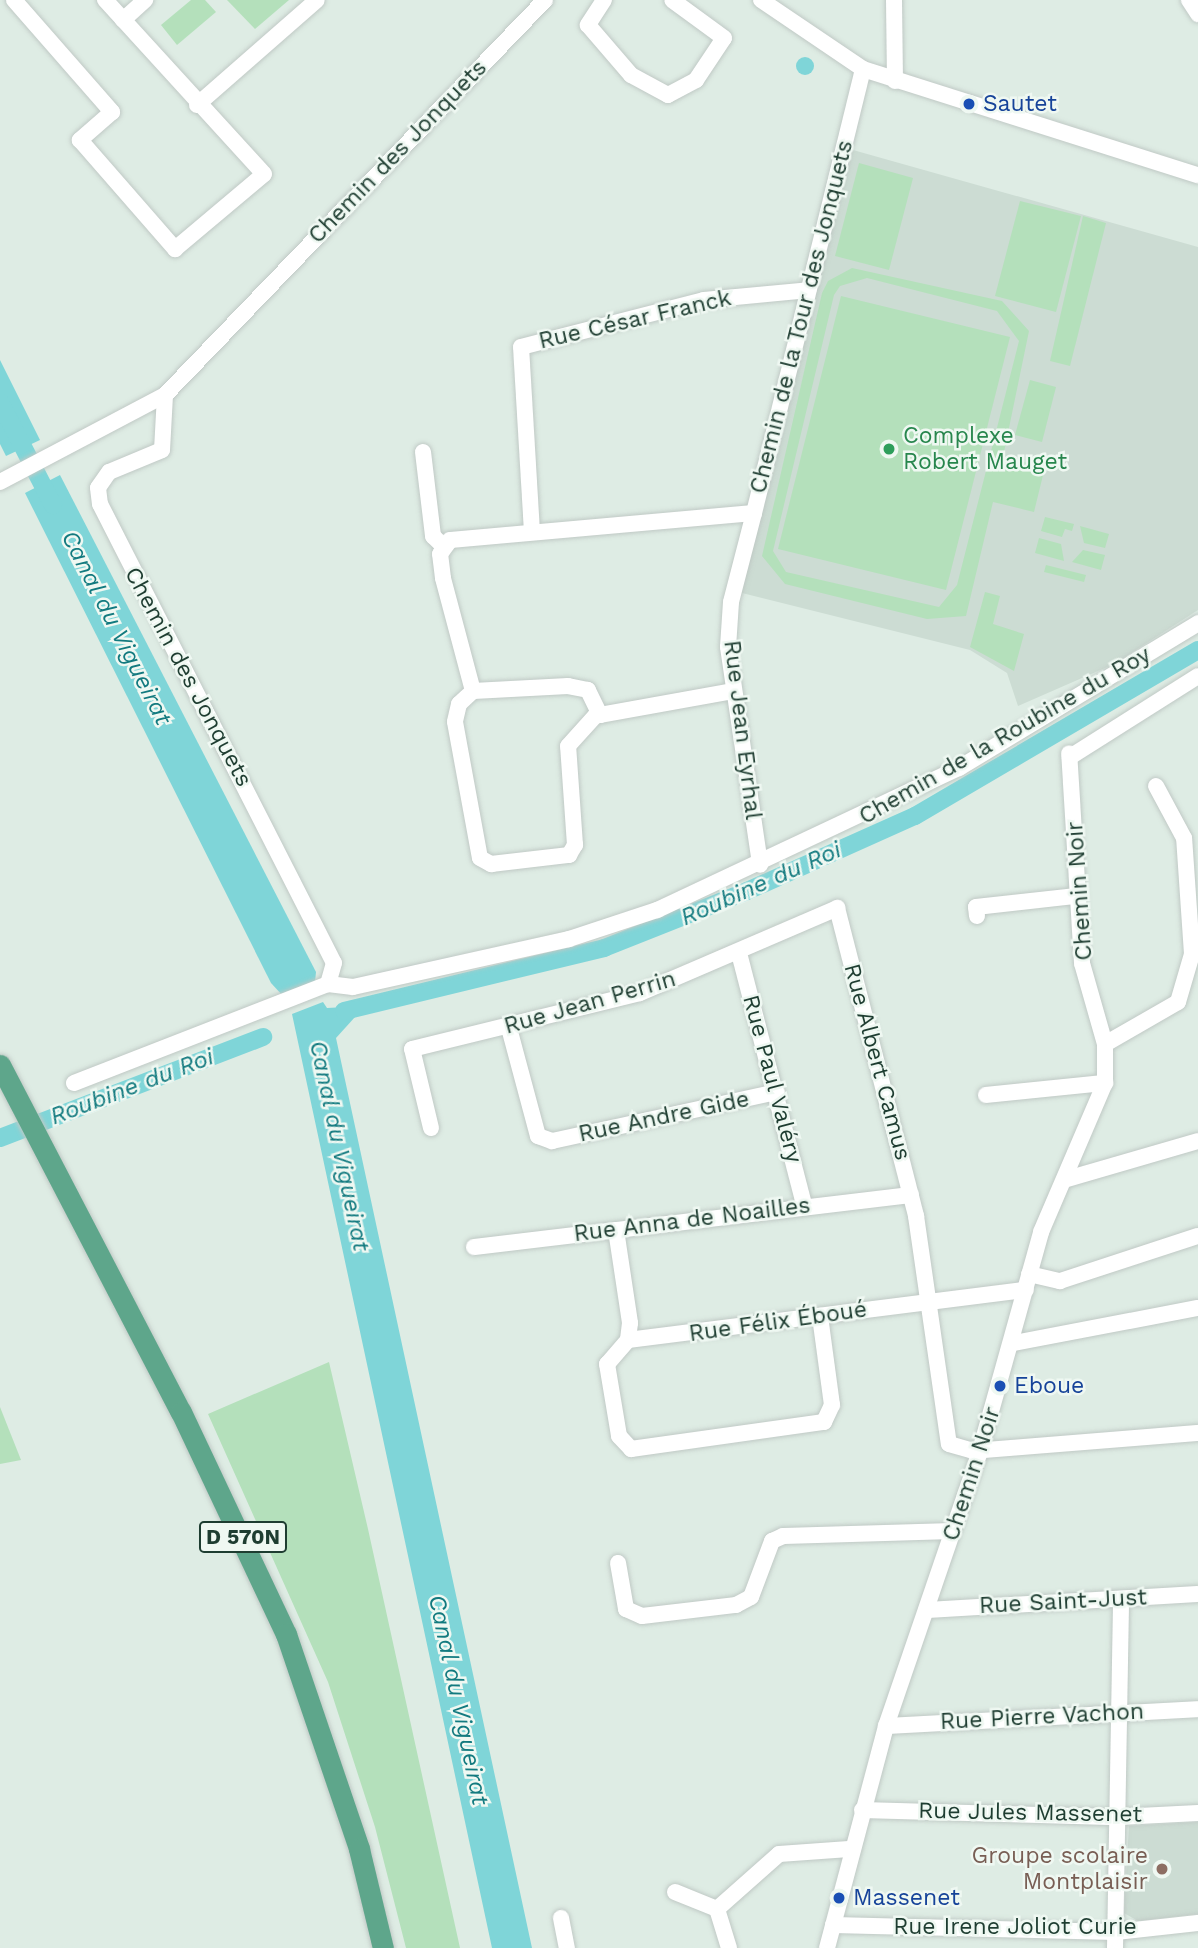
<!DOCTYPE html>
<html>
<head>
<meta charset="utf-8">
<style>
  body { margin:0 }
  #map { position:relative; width:1198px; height:1948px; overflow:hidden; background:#deece4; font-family:"Work Sans",sans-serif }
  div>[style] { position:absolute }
  .built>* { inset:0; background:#ccdcd3 }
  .green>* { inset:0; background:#b4e0bb }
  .water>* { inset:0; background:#7fd5d8 }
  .round { border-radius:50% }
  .canal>* { height:18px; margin:-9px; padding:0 9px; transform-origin:9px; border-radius:9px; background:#7fd5d8 }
  .roads { filter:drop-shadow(0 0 2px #c0c9c5) drop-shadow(0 0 2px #c0c9c5) }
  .minor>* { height:16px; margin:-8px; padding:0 8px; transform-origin:8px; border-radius:8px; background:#fff }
  .primary>* { height:21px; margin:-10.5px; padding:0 10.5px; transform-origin:10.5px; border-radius:10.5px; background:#5ea68b }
  .dots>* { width:19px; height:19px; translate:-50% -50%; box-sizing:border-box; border:4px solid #eff8f2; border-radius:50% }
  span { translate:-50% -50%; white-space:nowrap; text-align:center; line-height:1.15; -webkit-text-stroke:5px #eff8f2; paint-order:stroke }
  .shield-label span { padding:2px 5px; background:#eff8f2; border:2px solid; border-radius:5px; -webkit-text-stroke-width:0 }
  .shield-label { font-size:21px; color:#1e3d31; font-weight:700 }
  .transit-label { font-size:23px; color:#164399 }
  .left { translate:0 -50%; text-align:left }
  .street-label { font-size:23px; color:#1e3d31 }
  .leisure-label { font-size:23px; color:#27864d }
  .education-label { font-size:23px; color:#785e54 }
  .right { translate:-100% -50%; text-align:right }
  .water-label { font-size:24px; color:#127a7f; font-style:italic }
</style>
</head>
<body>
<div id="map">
  <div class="built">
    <i style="clip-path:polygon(853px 150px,1198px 247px,1198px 610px,1114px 664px,1018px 706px,1007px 673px,970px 650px,738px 592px)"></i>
    <i style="clip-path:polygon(1198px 1822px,1198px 1914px,1138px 1921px,1124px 1913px,1129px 1826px)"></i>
  </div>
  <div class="green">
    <i style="clip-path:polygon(191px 0,205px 0,216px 12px,177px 45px,161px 25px)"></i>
    <i style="clip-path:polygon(227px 0,289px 0,255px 29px)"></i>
    <i style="clip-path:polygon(859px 163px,913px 178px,889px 270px,835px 256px)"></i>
    <i style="clip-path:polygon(1020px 201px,1081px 216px,1056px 312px,995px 296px)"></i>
    <i style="clip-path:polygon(1083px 216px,1106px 223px,1070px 366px,1050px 361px)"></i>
    <i style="clip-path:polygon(evenodd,852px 268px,1002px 301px,1029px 331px,1003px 457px,1045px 467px,1034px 512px,993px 502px,966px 616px,927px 619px,785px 584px,762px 556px,822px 293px,828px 281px,852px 268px,867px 278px,997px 311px,1019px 341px,957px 585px,939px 607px,786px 572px,773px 551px,834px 295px,840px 286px,867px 278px)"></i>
    <i style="clip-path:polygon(841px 296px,1010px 337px,946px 590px,778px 549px)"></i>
    <i style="clip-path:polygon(1030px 380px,1056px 387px,1042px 442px,1015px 435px)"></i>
    <i style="clip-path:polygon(1045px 517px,1074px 524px,1072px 531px,1065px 529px,1062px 537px,1041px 531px)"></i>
    <i style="clip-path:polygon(1080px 526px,1109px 534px,1105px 548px,1084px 543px)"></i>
    <i style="clip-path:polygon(1039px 538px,1061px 544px,1064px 561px,1035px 553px)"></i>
    <i style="clip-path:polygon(1083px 550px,1105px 555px,1101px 570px,1072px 562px)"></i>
    <i style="clip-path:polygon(1046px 565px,1086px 575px,1084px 582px,1044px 572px)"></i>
    <i style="clip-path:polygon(985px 592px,1000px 596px,993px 624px,1024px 634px,1014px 671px,970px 647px)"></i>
    <i style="clip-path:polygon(329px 1362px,368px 1529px,460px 1948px,406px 1948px,375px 1827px,328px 1682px,208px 1414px)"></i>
    <i style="clip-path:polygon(0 1407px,21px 1460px,0 1464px)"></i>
  </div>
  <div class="water">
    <i class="round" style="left:796px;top:57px;width:18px;height:18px"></i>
    <i style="clip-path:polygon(0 360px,40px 440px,6px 456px,0 444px)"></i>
    <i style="clip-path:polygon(60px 475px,316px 972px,315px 982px,283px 996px,271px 983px,25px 493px)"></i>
    <i style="clip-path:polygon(323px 1002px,327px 1008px,365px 1006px,336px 1038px,532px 1948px,492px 1948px,292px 1014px)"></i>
  </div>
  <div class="canal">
    <i style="left:0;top:402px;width:116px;rotate:62.8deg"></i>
    <i style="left:344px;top:1011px;width:268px;rotate:-13.6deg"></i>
    <i style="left:604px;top:948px;width:154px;rotate:-21.7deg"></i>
    <i style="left:747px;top:891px;width:184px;rotate:-24.1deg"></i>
    <i style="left:915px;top:816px;width:328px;rotate:-30.4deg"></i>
    <i style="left:0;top:1138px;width:282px;rotate:-21deg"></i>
  </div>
  <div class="roads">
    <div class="minor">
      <i style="left:14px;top:0;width:149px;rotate:48.8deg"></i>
      <i style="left:112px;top:112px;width:43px;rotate:138.8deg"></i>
      <i style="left:80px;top:140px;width:145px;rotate:48.9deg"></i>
      <i style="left:175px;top:249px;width:116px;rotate:-40.1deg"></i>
      <i style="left:264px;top:174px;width:236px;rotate:-132.4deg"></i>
      <i style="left:604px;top:0;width:30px;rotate:123deg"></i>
      <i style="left:588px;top:25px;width:66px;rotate:49.3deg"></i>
      <i style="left:631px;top:75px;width:42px;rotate:28.4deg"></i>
      <i style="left:668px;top:95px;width:32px;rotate:-28deg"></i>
      <i style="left:696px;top:80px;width:50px;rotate:-56.3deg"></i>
      <i style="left:724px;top:38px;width:64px;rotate:-143.8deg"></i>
      <i style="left:761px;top:0;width:123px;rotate:34.1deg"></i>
      <i style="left:863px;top:69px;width:351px;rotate:17.6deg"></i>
      <i style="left:894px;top:0;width:81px;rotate:89.3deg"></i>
      <i style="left:1189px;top:0;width:17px;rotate:57deg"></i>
      <i style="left:123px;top:20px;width:30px;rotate:-42deg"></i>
      <i style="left:197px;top:105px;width:159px;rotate:-41.2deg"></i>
      <i style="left:165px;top:395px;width:55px;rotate:93.1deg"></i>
      <i style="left:162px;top:450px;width:57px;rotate:157.5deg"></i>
      <i style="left:109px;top:472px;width:19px;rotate:125deg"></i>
      <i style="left:98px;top:488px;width:16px;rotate:83deg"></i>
      <i style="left:100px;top:504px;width:515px;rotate:62.99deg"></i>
      <i style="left:334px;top:963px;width:22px;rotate:106deg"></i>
      <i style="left:423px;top:452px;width:85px;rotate:83.2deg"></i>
      <i style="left:433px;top:536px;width:14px;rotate:45deg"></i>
      <i style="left:0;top:482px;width:187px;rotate:-27.8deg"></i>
      <i style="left:165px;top:395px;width:548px;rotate:-46.11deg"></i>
      <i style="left:754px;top:513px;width:92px;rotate:104.5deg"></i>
      <i style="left:731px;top:602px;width:45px;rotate:93.8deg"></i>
      <i style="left:728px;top:647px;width:220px;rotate:81.6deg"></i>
      <i style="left:532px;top:532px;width:185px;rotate:-93.4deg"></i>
      <i style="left:521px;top:347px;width:189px;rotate:-14.4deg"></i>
      <i style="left:704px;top:300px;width:105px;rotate:-5.4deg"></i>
      <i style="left:473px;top:691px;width:117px;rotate:-104.9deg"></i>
      <i style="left:443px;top:578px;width:24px;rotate:-97deg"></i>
      <i style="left:440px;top:554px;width:17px;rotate:-54deg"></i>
      <i style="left:450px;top:540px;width:305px;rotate:-5.1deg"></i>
      <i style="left:754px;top:513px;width:457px;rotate:-76.2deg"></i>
      <i style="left:600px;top:715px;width:28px;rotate:-116deg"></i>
      <i style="left:588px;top:690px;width:20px;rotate:-169deg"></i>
      <i style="left:568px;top:686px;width:95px;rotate:177deg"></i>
      <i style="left:473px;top:691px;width:19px;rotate:137deg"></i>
      <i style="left:459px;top:704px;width:18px;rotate:103deg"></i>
      <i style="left:455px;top:722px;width:138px;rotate:79.6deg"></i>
      <i style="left:480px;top:858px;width:13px;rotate:29deg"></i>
      <i style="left:491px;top:864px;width:79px;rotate:-6.6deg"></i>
      <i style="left:569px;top:855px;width:12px;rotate:-59deg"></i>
      <i style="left:575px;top:845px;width:99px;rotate:-94deg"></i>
      <i style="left:568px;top:746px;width:42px;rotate:-47.9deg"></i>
      <i style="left:596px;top:715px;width:4px"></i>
      <i style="left:600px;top:715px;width:135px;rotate:-10.2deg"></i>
      <i style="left:1070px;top:757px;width:151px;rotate:-32.3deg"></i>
      <i style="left:977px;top:916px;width:9px;rotate:-96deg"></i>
      <i style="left:976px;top:907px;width:101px;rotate:-6.3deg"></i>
      <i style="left:739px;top:953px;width:260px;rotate:75.5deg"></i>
      <i style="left:328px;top:984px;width:25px;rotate:7deg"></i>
      <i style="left:353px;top:987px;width:221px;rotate:-12.5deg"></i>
      <i style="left:569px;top:939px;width:93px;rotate:-18.2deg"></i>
      <i style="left:657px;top:910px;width:334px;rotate:-25.2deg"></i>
      <i style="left:959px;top:768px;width:280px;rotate:-31.2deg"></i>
      <i style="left:509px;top:1028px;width:112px;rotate:75deg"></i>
      <i style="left:538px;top:1136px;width:15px;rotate:20deg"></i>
      <i style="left:552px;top:1141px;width:230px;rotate:-12.3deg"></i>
      <i style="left:1105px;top:1044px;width:84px;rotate:-29.9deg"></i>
      <i style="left:1178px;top:1002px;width:50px;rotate:-73.7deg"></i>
      <i style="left:1192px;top:954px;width:116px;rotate:-93.9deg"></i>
      <i style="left:1184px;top:838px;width:59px;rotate:-118.3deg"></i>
      <i style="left:74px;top:1083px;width:273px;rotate:-21.3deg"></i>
      <i style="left:986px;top:1095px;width:120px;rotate:-5.8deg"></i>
      <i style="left:431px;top:1128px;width:81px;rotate:-103.5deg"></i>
      <i style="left:412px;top:1049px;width:235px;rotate:-13.8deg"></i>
      <i style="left:640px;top:993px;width:215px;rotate:-23.3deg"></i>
      <i style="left:837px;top:908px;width:318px;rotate:75.6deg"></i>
      <i style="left:916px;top:1216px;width:230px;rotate:81.8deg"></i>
      <i style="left:949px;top:1444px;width:25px;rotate:16deg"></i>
      <i style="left:973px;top:1451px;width:226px;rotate:-4.6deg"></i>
      <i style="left:1067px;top:1179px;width:136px;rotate:-16.2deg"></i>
      <i style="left:616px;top:1230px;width:94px;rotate:81.4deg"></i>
      <i style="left:630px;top:1323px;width:17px;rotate:97deg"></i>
      <i style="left:628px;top:1340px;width:32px;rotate:131deg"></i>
      <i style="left:607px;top:1364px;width:73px;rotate:80.5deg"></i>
      <i style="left:619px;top:1436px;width:18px;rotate:47deg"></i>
      <i style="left:631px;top:1449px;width:195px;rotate:-8deg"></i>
      <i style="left:824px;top:1422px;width:19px;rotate:-65deg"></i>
      <i style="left:832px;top:1405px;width:90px;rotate:-97.7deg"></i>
      <i style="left:474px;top:1247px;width:440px;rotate:-6.8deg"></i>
      <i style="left:1029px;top:1274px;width:32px;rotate:13deg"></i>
      <i style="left:1060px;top:1281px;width:145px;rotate:-18.1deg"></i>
      <i style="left:628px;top:1340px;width:401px;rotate:-7.2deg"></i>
      <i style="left:1014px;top:1343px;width:187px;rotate:-10.8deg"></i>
      <i style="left:618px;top:1563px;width:47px;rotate:80.1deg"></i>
      <i style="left:626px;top:1609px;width:17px;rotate:24deg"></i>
      <i style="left:642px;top:1616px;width:95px;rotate:-6.7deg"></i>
      <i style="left:736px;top:1605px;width:17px;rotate:-28deg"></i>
      <i style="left:751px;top:1597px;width:60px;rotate:-69.4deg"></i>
      <i style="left:772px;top:1541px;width:12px;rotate:-24deg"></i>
      <i style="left:783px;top:1536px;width:170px;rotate:-1.7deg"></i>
      <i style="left:927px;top:1610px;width:271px;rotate:-3.4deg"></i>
      <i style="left:886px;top:1726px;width:312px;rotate:-3.1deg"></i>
      <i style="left:862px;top:1810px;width:257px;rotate:1.6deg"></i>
      <i style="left:1119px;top:1817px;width:79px;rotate:-2.9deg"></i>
      <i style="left:675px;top:1892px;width:45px;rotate:22deg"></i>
      <i style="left:717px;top:1909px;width:41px;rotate:72.9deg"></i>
      <i style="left:717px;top:1909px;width:83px;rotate:-41.6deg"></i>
      <i style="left:779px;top:1854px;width:70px;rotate:-4.1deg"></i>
      <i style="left:561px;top:1918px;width:31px;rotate:79deg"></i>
      <i style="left:833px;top:1925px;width:283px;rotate:1.4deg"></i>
      <i style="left:1116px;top:1932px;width:82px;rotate:-6.3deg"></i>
      <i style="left:827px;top:1948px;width:230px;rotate:-75.1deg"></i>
      <i style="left:886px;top:1726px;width:291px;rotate:-71.1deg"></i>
      <i style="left:980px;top:1451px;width:227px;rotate:-74.4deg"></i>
      <i style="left:1041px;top:1232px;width:162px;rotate:-66.8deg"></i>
      <i style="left:1105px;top:1083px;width:39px;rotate:-90deg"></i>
      <i style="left:1105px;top:1044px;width:84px;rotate:-105.9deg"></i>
      <i style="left:1082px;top:963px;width:210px;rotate:-93.5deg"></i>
      <i style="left:1115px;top:1948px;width:349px;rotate:-89deg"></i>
    </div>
    <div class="primary">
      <i style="left:0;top:1065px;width:391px;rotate:62.5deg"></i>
      <i style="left:181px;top:1412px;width:246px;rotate:64.7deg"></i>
      <i style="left:286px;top:1634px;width:227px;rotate:71.2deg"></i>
      <i style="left:359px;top:1849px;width:102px;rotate:76.4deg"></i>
    </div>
  </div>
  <div class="dots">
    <i style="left:969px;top:104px;background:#1a4fb4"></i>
    <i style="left:889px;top:449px;background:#2e9e5b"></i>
    <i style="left:1000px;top:1386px;background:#1a4fb4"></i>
    <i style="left:1162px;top:1869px;background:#8d6e63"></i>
    <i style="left:839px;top:1898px;background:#1a4fb4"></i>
  </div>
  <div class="shield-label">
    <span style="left:243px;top:1537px">D 570N</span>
  </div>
  <div class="transit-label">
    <span class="left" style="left:983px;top:104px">Sautet</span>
    <span class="left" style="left:1014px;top:1386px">Eboue</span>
    <span class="left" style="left:853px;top:1898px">Massenet</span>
  </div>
  <div class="street-label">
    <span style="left:398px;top:152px;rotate:-46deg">Chemin des Jonquets</span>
    <span style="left:802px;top:317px;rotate:-76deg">Chemin de la Tour des Jonquets</span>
    <span style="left:635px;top:320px;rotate:-13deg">Rue César Franck</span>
    <span style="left:188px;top:677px;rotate:62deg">Chemin des Jonquets</span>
    <span style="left:742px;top:730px;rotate:83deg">Rue Jean Eyrhal</span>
    <span style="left:1005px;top:736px;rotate:-30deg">Chemin de la Roubine du Roy</span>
    <span style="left:1080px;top:891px;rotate:-94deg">Chemin Noir</span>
    <span style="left:590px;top:1003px;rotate:-16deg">Rue Jean Perrin</span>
    <span style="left:877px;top:1062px;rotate:75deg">Rue Albert Camus</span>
    <span style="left:772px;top:1079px;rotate:75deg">Rue Paul Valéry</span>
    <span style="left:664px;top:1117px;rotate:-12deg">Rue Andre Gide</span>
    <span style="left:692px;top:1220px;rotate:-7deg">Rue Anna de Noailles</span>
    <span style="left:778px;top:1322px;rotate:-8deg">Rue Félix Éboué</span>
    <span style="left:972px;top:1474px;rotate:-72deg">Chemin Noir</span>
    <span style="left:1063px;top:1602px;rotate:-3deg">Rue Saint-Just</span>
    <span style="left:1042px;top:1717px;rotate:-3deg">Rue Pierre Vachon</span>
    <span style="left:1030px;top:1813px;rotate:1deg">Rue Jules Massenet</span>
    <span style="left:1015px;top:1927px">Rue Irene Joliot Curie</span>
  </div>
  <div class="leisure-label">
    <span class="left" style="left:903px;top:449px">Complexe<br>Robert Mauget</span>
  </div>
  <div class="education-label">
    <span class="right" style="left:1148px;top:1869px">Groupe scolaire<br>Montplaisir</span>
  </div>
  <div class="water-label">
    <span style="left:116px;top:628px;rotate:63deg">Canal du Vigueirat</span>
    <span style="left:761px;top:884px;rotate:-24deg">Roubine du Roi</span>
    <span style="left:132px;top:1087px;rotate:-21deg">Roubine du Roi</span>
    <span style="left:339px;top:1146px;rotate:78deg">Canal du Vigueirat</span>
    <span style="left:458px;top:1700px;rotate:78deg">Canal du Vigueirat</span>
  </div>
</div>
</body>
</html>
